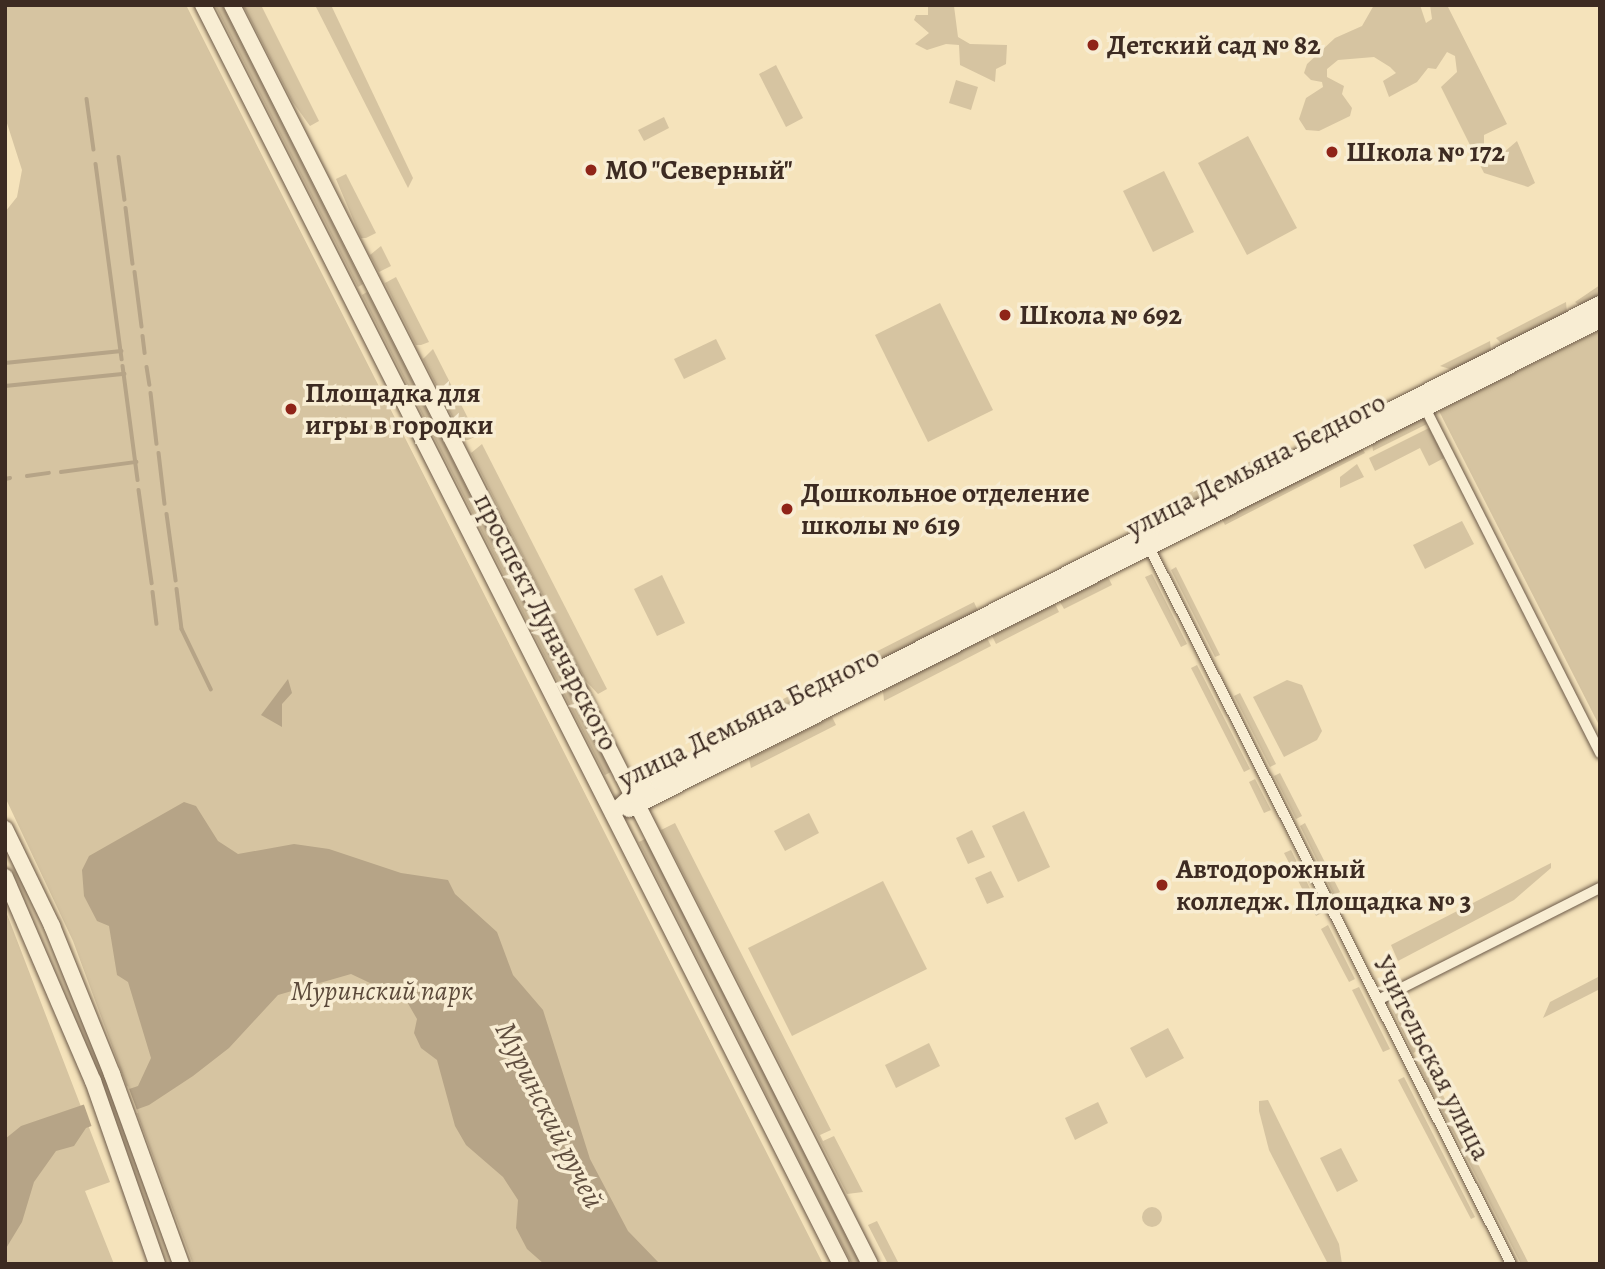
<!DOCTYPE html>
<html>
<head>
<meta charset="utf-8">
<style>
  body { margin:0 }
  #map { position:relative; width:1605px; height:1269px; overflow:hidden; background:#f5e3bb; font-family:Alegreya,serif }
  div>[style] { position:absolute }
  .green>* { inset:0; background:#d6c4a1 }
  .round { border-radius:50% }
  .water>* { inset:0; background:#b6a487 }
  .pier>* { inset:0; background:#f5e3bb }
  .stream>* { height:3.5px; margin:-1.75px; padding:0 1.75px; transform-origin:1.75px; border-radius:1.75px; background:#b6a487 }
  .roads { filter:drop-shadow(0 0 2px #6b5948) drop-shadow(0 0 2px #6b5948) }
  .street>* { height:10px; margin:-5px; padding:0 5px; transform-origin:5px; border-radius:5px; background:#f8edd3 }
  .secondary>* { height:16px; margin:-8px; padding:0 8px; transform-origin:8px; border-radius:8px; background:#f8edd3 }
  .dots>* { width:19px; height:19px; translate:-50% -50%; box-sizing:border-box; border:4px solid #f8edd3; border-radius:50% }
  span { translate:-50% -50%; white-space:nowrap; text-align:center; line-height:1.15; -webkit-text-stroke:7px #f8edd3; paint-order:stroke }
  .poi-label { font-size:28px; color:#3d2b22; font-weight:700 }
  .left { translate:0 -50%; text-align:left }
  .street-label { font-size:28px; color:#3d2b22 }
  .park-label { font-size:28px; color:#5c4a3b; font-style:italic }
  .water-label { font-size:30px; color:#614f40; font-style:italic }
  .frame { position:absolute; inset:0; border:7px solid #3d2b22; pointer-events:none }
</style>
</head>
<body>
<div id="map">
  <div class="green">
    <i style="clip-path:polygon(5px 5px,186px 5px,823px 1264px,193px 1264px,73px 941px,5px 797px,5px 212px,17px 197px,22px 170px,5px 117px)"></i>
    <i style="clip-path:polygon(215px 5px,222px 5px,363px 284px,358px 287px)"></i>
    <i style="clip-path:polygon(243px 5px,261px 5px,319px 121px,310px 126px,292px 101px)"></i>
    <i style="clip-path:polygon(315px 5px,331px 5px,413px 178px,408px 188px)"></i>
    <i style="clip-path:polygon(928px 5px,954px 6px,958px 37px,970px 44px,1007px 45px,1006px 64px,996px 69px,995px 82px,960px 65px,959px 45px,946px 44px,927px 50px,915px 44px,929px 33px,914px 20px,916px 15px,928px 15px)"></i>
    <i style="clip-path:polygon(1374px 5px,1420px 5px,1426px 23px,1432px 19px,1430px 5px,1447px 5px,1507px 124px,1484px 135px,1484px 147px,1492px 155px,1503px 153px,1517px 141px,1535px 183px,1528px 187px,1484px 173px,1441px 87px,1457px 72px,1455px 56px,1447px 52px,1436px 69px,1428px 68px,1417px 82px,1389px 97px,1383px 81px,1396px 73px,1390px 67px,1374px 57px,1338px 60px,1327px 69px,1327px 77px,1344px 86px,1342px 94px,1352px 108px,1350px 116px,1319px 131px,1306px 130px,1299px 119px,1306px 98px,1323px 87px,1322px 82px,1311px 80px,1304px 73px,1307px 64px,1335px 38px,1362px 26px)"></i>
    <i style="clip-path:polygon(776px 65px,803px 118px,786px 127px,759px 74px)"></i>
    <i style="clip-path:polygon(956px 80px,978px 87px,971px 110px,949px 103px)"></i>
    <i style="clip-path:polygon(664px 117px,669px 128px,644px 141px,638px 130px)"></i>
    <i style="clip-path:polygon(1248px 136px,1297px 228px,1247px 255px,1198px 163px)"></i>
    <i style="clip-path:polygon(1164px 171px,1194px 232px,1153px 252px,1123px 191px)"></i>
    <i style="clip-path:polygon(346px 174px,376px 233px,366px 238px,361px 238px,336px 179px)"></i>
    <i style="clip-path:polygon(381px 246px,391px 266px,379px 272px,370px 255px)"></i>
    <i style="clip-path:polygon(396px 277px,429px 342px,421px 345px,416px 345px,385px 283px)"></i>
    <i style="clip-path:polygon(1600px 285px,1600px 296px,1580px 306px,1575px 302px)"></i>
    <i style="clip-path:polygon(367px 292px,611px 772px,605px 775px,362px 295px)"></i>
    <i style="clip-path:polygon(1566px 302px,1567px 313px,1503px 345px,1496px 338px)"></i>
    <i style="clip-path:polygon(940px 303px,993px 410px,928px 442px,875px 335px)"></i>
    <i style="clip-path:polygon(1600px 330px,1600px 727px,1439px 411px)"></i>
    <i style="clip-path:polygon(716px 339px,726px 359px,684px 379px,674px 359px)"></i>
    <i style="clip-path:polygon(1490px 341px,1491px 351px,1453px 370px,1440px 366px)"></i>
    <i style="clip-path:polygon(433px 349px,477px 436px,468px 440px,464px 440px,423px 359px)"></i>
    <i style="clip-path:polygon(1338px 417px,1336px 429px,1311px 442px,1307px 433px)"></i>
    <i style="clip-path:polygon(1423px 417px,1427px 424px,1373px 451px,1372px 443px)"></i>
    <i style="clip-path:polygon(1429px 428px,1444px 458px,1429px 466px,1420px 448px,1375px 471px,1369px 458px)"></i>
    <i style="clip-path:polygon(482px 444px,607px 689px,598px 694px,586px 681px,471px 453px)"></i>
    <i style="clip-path:polygon(1362px 448px,1365px 453px,1225px 525px,1222px 519px)"></i>
    <i style="clip-path:polygon(1261px 456px,1265px 465px,1164px 517px,1159px 508px)"></i>
    <i style="clip-path:polygon(1357px 464px,1364px 477px,1340px 488px,1340px 477px)"></i>
    <i style="clip-path:polygon(1462px 521px,1474px 544px,1425px 569px,1413px 545px)"></i>
    <i style="clip-path:polygon(1176px 567px,1220px 655px,1215px 657px,1171px 570px)"></i>
    <i style="clip-path:polygon(1152px 574px,1187px 644px,1181px 647px,1145px 577px)"></i>
    <i style="clip-path:polygon(662px 575px,685px 623px,657px 636px,634px 589px)"></i>
    <i style="clip-path:polygon(1108px 577px,1112px 585px,1064px 609px,1060px 602px)"></i>
    <i style="clip-path:polygon(974px 602px,978px 611px,738px 732px,734px 724px)"></i>
    <i style="clip-path:polygon(1055px 604px,1059px 612px,996px 644px,992px 636px)"></i>
    <i style="clip-path:polygon(987px 638px,991px 646px,884px 701px,883px 691px)"></i>
    <i style="clip-path:polygon(1197px 665px,1250px 769px,1244px 772px,1191px 668px)"></i>
    <i style="clip-path:polygon(1287px 680px,1302px 685px,1322px 731px,1317px 740px,1284px 757px,1253px 697px)"></i>
    <i style="clip-path:polygon(1240px 693px,1276px 764px,1270px 767px,1234px 696px)"></i>
    <i style="clip-path:polygon(832px 717px,836px 725px,751px 768px,749px 759px)"></i>
    <i style="clip-path:polygon(1280px 773px,1302px 816px,1296px 819px,1274px 776px)"></i>
    <i style="clip-path:polygon(1255px 779px,1271px 810px,1264px 813px,1249px 782px)"></i>
    <i style="clip-path:polygon(1024px 811px,1050px 867px,1018px 882px,992px 826px)"></i>
    <i style="clip-path:polygon(809px 813px,819px 833px,785px 851px,774px 831px)"></i>
    <i style="clip-path:polygon(675px 823px,831px 1130px,820px 1135px,823px 1141px,834px 1136px,863px 1192px,847px 1194px,661px 830px)"></i>
    <i style="clip-path:polygon(1305px 823px,1340px 892px,1334px 895px,1300px 826px)"></i>
    <i style="clip-path:polygon(972px 830px,985px 857px,968px 864px,956px 838px)"></i>
    <i style="clip-path:polygon(645px 839px,860px 1264px,852px 1264px,828px 1217px,639px 842px)"></i>
    <i style="clip-path:polygon(1291px 850px,1322px 913px,1316px 916px,1284px 853px)"></i>
    <i style="clip-path:polygon(1551px 863px,1551px 868px,1514px 900px,1398px 961px,1391px 945px)"></i>
    <i style="clip-path:polygon(991px 871px,1004px 897px,987px 904px,975px 878px)"></i>
    <i style="clip-path:polygon(883px 881px,927px 969px,792px 1036px,748px 948px)"></i>
    <i style="clip-path:polygon(5px 909px,110px 1182px,85px 1191px,114px 1264px,5px 1264px)"></i>
    <i style="clip-path:polygon(1328px 925px,1355px 979px,1349px 982px,1321px 929px)"></i>
    <i style="clip-path:polygon(1600px 976px,1600px 989px,1543px 1018px,1550px 1002px)"></i>
    <i style="clip-path:polygon(1359px 987px,1390px 1049px,1383px 1052px,1352px 990px)"></i>
    <i style="clip-path:polygon(1392px 1009px,1402px 1015px,1420px 1050px,1413px 1053px)"></i>
    <i style="clip-path:polygon(1168px 1028px,1184px 1058px,1146px 1078px,1130px 1048px)"></i>
    <i style="clip-path:polygon(929px 1043px,940px 1066px,896px 1088px,885px 1065px)"></i>
    <i style="clip-path:polygon(1426px 1062px,1529px 1264px,1521px 1264px,1419px 1065px)"></i>
    <i style="clip-path:polygon(1404px 1077px,1475px 1217px,1471px 1219px,1398px 1080px)"></i>
    <i style="clip-path:polygon(1268px 1100px,1339px 1244px,1342px 1264px,1328px 1264px,1269px 1150px,1259px 1111px,1259px 1101px)"></i>
    <i style="clip-path:polygon(1098px 1102px,1108px 1123px,1075px 1140px,1065px 1118px)"></i>
    <i style="clip-path:polygon(1341px 1148px,1358px 1181px,1337px 1192px,1320px 1158px)"></i>
    <i class="round" style="left:1142px;top:1207px;width:20px;height:20px"></i>
    <i style="clip-path:polygon(877px 1221px,899px 1264px,888px 1264px,868px 1225px)"></i>
  </div>
  <div class="water">
    <i style="clip-path:polygon(288px 679px,292px 693px,282px 704px,282px 727px,261px 715px)"></i>
    <i style="clip-path:polygon(184px 802px,196px 806px,218px 841px,238px 854px,294px 844px,329px 849px,401px 873px,448px 880px,455px 894px,497px 932px,513px 975px,543px 1010px,590px 1159px,628px 1231px,660px 1264px,544px 1264px,527px 1249px,516px 1228px,518px 1200px,503px 1177px,466px 1145px,455px 1126px,437px 1060px,421px 1048px,414px 1033px,417px 1019px,406px 1000px,351px 974px,278px 995px,229px 1048px,193px 1076px,149px 1105px,86px 1128px,74px 1146px,56px 1151px,34px 1182px,22px 1222px,5px 1250px,5px 1139px,21px 1126px,138px 1086px,151px 1058px,128px 982px,117px 975px,109px 926px,97px 921px,84px 896px,82px 870px,89px 856px)"></i>
  </div>
  <div class="pier">
    <i style="clip-path:polygon(128px 1086px,138px 1113px,93px 1130px,83px 1102px)"></i>
  </div>
  <div class="stream">
    <i style="left:87px;top:99px;width:51px;rotate:82.2deg"></i>
    <i style="left:119px;top:157px;width:43px;rotate:82.1deg"></i>
    <i style="left:96px;top:164px;width:197px;rotate:82.4deg"></i>
    <i style="left:126px;top:208px;width:56px;rotate:82.9deg"></i>
    <i style="left:135px;top:272px;width:55px;rotate:82.7deg"></i>
    <i style="left:143px;top:336px;width:17px;rotate:83deg"></i>
    <i style="left:5px;top:363px;width:117px;rotate:-5.9deg"></i>
    <i style="left:123px;top:366px;width:115px;rotate:82.5deg"></i>
    <i style="left:147px;top:367px;width:18px;rotate:81deg"></i>
    <i style="left:5px;top:386px;width:120px;rotate:-5.8deg"></i>
    <i style="left:151px;top:393px;width:51px;rotate:83.3deg"></i>
    <i style="left:159px;top:453px;width:51px;rotate:83.3deg"></i>
    <i style="left:61px;top:472px;width:76px;rotate:-7.6deg"></i>
    <i style="left:27px;top:476px;width:22px;rotate:-8deg"></i>
    <i style="left:5px;top:479px;width:5px;rotate:-11deg"></i>
    <i style="left:139px;top:490px;width:94px;rotate:82deg"></i>
    <i style="left:167px;top:514px;width:67px;rotate:82.2deg"></i>
    <i style="left:177px;top:589px;width:40px;rotate:82.9deg"></i>
    <i style="left:182px;top:629px;width:67px;rotate:64.2deg"></i>
    <i style="left:153px;top:592px;width:32px;rotate:83deg"></i>
  </div>
  <div class="roads">
    <div class="street">
      <i style="left:1422px;top:402px;width:394px;rotate:63.1deg"></i>
      <i style="left:1146px;top:541px;width:810px;rotate:63.21deg"></i>
      <i style="left:1378px;top:1000px;width:249px;rotate:-26.8deg"></i>
    </div>
    <div class="secondary">
      <i style="left:203px;top:5px;width:1411px;rotate:63.13deg"></i>
      <i style="left:232px;top:5px;width:1411px;rotate:63.13deg"></i>
      <i style="left:629px;top:809px;width:1087px;rotate:-26.73deg"></i>
      <i style="left:613px;top:813px;width:26px;rotate:-43deg"></i>
      <i style="left:632px;top:795px;width:30px;rotate:-27deg"></i>
      <i style="left:659px;top:781px;width:1055px;rotate:-26.88deg"></i>
      <i style="left:5px;top:829px;width:108px;rotate:64.1deg"></i>
      <i style="left:52px;top:926px;width:160px;rotate:67.9deg"></i>
      <i style="left:112px;top:1074px;width:202px;rotate:70deg"></i>
      <i style="left:5px;top:877px;width:222px;rotate:66.7deg"></i>
      <i style="left:93px;top:1081px;width:194px;rotate:70.7deg"></i>
    </div>
  </div>
  <div class="dots">
    <i style="left:1093px;top:45px;background:#8f2418"></i>
    <i style="left:1332px;top:152px;background:#8f2418"></i>
    <i style="left:591px;top:170px;background:#8f2418"></i>
    <i style="left:1005px;top:315px;background:#8f2418"></i>
    <i style="left:291px;top:409px;background:#8f2418"></i>
    <i style="left:787px;top:509px;background:#8f2418"></i>
    <i style="left:1162px;top:885px;background:#8f2418"></i>
  </div>
  <div class="poi-label">
    <span class="left" style="left:1107px;top:45px">Детский сад № 82</span>
    <span class="left" style="left:1346px;top:152px">Школа № 172</span>
    <span class="left" style="left:605px;top:170px">МО "Северный"</span>
    <span class="left" style="left:1019px;top:315px">Школа № 692</span>
    <span class="left" style="left:305px;top:409px">Площадка для<br>игры в городки</span>
    <span class="left" style="left:801px;top:509px">Дошкольное отделение<br>школы № 619</span>
    <span class="left" style="left:1176px;top:885px">Автодорожный<br>колледж. Площадка № 3</span>
  </div>
  <div class="street-label">
    <span style="left:1256px;top:465px;rotate:-27deg">улица Демьяна Бедного</span>
    <span style="left:546px;top:622px;rotate:63deg">проспект Луначарского</span>
    <span style="left:749px;top:718px;rotate:-26deg">улица Демьяна Бедного</span>
    <span style="left:1432px;top:1058px;rotate:63deg">Учительская улица</span>
  </div>
  <div class="park-label">
    <span style="left:382px;top:991px">Муринский парк</span>
  </div>
  <div class="water-label">
    <span style="left:550px;top:1115px;rotate:63deg">Муринский ручей</span>
  </div>
  <div class="frame"></div>
</div>
</body>
</html>
